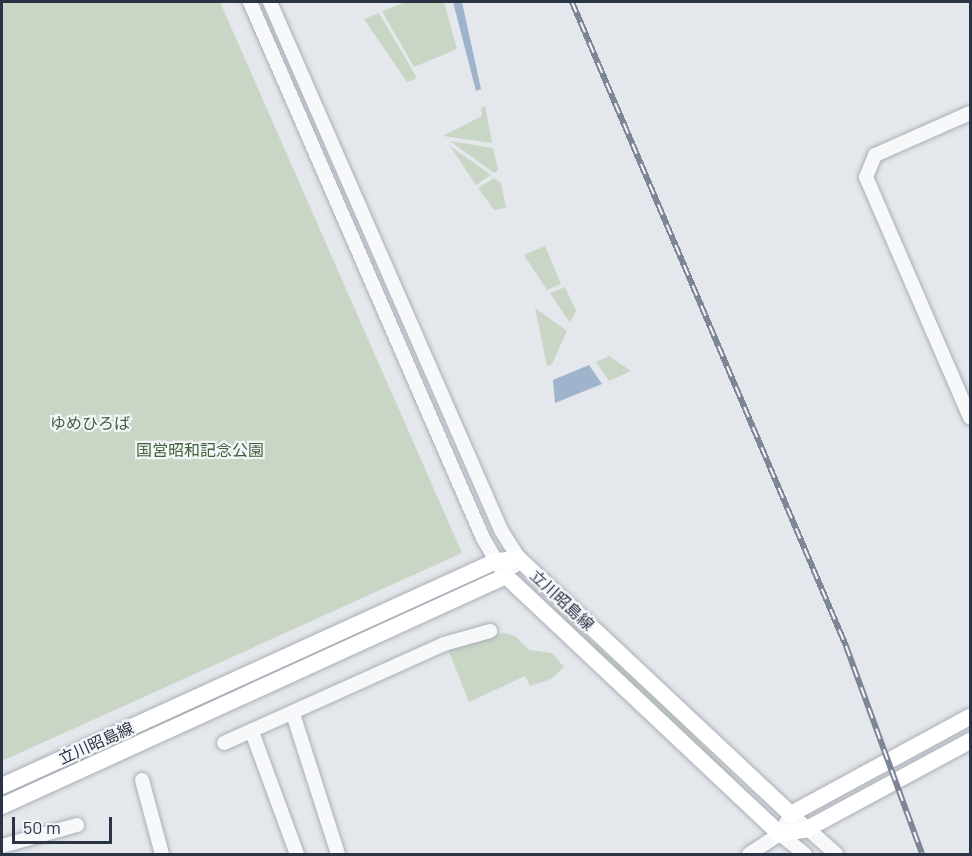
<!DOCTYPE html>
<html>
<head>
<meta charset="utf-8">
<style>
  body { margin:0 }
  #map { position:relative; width:972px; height:856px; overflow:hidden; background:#e4e7ec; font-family:Barlow,"Noto Sans JP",sans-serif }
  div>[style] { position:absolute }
  .green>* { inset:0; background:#c9d6c5 }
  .water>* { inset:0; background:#9fb4cc }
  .roads { filter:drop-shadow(0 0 2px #a9aeb7) drop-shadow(0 0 2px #a9aeb7) }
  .minor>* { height:14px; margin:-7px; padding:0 7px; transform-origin:7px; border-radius:7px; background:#f7f8fa }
  .major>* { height:16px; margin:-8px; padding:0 8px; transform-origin:8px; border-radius:8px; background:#fff }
  .rail>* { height:6px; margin-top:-3px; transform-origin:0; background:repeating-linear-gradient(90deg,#f4f6f9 0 11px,#7d8696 0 22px); box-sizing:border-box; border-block:2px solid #7d8696 }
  span { translate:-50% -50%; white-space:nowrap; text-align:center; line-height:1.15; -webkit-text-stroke:4.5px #f4f6f9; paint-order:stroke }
  .park-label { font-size:16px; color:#3f6138 }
  .street-label { font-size:16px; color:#2b3445 }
  .frame { position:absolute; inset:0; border:3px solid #2b3445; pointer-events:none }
  .scale { position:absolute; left:12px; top:817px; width:100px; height:27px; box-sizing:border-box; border:3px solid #2b3445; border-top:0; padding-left:8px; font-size:18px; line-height:21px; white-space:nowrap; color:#2b3445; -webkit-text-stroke:4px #f4f6f9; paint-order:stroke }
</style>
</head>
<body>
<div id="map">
  <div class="green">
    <i style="clip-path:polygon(2px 2px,220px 2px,462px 553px,2px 761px)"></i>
    <i style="clip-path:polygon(406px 2px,444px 2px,457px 49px,414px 67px,382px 11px)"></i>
    <i style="clip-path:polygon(379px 13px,417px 78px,407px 82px,364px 19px)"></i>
    <i style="clip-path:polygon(485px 106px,492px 143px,443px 136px,482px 116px,481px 108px)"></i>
    <i style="clip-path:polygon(450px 141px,493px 148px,498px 170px,494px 173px)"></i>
    <i style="clip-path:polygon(450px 146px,491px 175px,476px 185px)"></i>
    <i style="clip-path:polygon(494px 178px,501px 183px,506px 208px,494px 210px,478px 188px)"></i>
    <i style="clip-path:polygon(545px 246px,561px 284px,547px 290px,524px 255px)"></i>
    <i style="clip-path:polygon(565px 287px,576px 311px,570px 323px,550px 293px)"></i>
    <i style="clip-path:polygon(535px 308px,567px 331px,552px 364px,547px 366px)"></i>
    <i style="clip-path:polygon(609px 356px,631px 371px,609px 381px,596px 362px)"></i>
    <i style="clip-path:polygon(519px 575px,670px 712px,771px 814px,677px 728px)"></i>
    <i style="clip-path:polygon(503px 633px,515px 636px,529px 650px,552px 653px,564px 667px,551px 679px,530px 686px,525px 676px,469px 702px,448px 649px)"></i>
  </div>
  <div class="water">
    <i style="clip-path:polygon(453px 2px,462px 2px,481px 89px,476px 91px)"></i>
    <i style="clip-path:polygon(589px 365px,602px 384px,555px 403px,553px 380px)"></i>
  </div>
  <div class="roads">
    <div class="minor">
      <i style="left:250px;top:2px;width:584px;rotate:66.51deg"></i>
      <i style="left:483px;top:538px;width:36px;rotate:60deg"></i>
      <i style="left:270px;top:2px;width:576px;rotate:66.37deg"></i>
      <i style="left:501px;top:530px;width:34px;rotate:58deg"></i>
      <i style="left:519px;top:559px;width:9px;rotate:126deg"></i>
      <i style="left:970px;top:113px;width:104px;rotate:156.1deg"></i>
      <i style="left:875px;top:155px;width:24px;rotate:112deg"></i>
      <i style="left:866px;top:177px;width:262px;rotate:66.6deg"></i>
      <i style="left:293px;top:714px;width:147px;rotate:72.2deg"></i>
      <i style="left:252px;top:732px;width:130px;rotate:69.8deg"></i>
      <i style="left:224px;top:743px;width:241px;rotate:-24.2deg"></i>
      <i style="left:444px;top:644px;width:48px;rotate:-15.8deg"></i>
      <i style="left:142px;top:780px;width:77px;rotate:74.9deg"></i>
      <i style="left:780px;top:834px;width:32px;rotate:39deg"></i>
      <i style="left:2px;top:846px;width:78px;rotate:-15.6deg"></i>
      <i style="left:749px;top:854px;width:37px;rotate:-33deg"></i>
      <i style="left:780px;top:834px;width:23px;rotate:-61deg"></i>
      <i style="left:791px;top:814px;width:60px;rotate:41.6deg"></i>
    </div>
    <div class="major">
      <i style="left:2px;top:786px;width:543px;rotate:-24.49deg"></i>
      <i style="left:496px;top:561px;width:23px;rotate:-5deg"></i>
      <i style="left:519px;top:559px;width:373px;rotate:43.2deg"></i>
      <i style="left:791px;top:814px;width:204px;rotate:-28.5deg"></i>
      <i style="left:2px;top:806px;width:554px;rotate:-24.53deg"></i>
      <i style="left:506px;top:576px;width:376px;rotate:43.3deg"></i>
      <i style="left:780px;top:834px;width:27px;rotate:-10deg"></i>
      <i style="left:807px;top:829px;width:185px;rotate:-28.4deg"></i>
    </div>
  </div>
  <div class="rail">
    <i style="left:572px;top:2px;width:700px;rotate:66.95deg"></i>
    <i style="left:846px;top:646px;width:221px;rotate:69.9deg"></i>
  </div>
  <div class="park-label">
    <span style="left:90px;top:423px">ゆめひろば</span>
    <span style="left:200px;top:450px">国営昭和記念公園</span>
  </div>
  <div class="street-label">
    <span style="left:562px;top:600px;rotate:43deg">立川昭島線</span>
    <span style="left:96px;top:743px;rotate:-24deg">立川昭島線</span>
  </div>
  <div class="frame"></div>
  <div class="scale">50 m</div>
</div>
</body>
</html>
